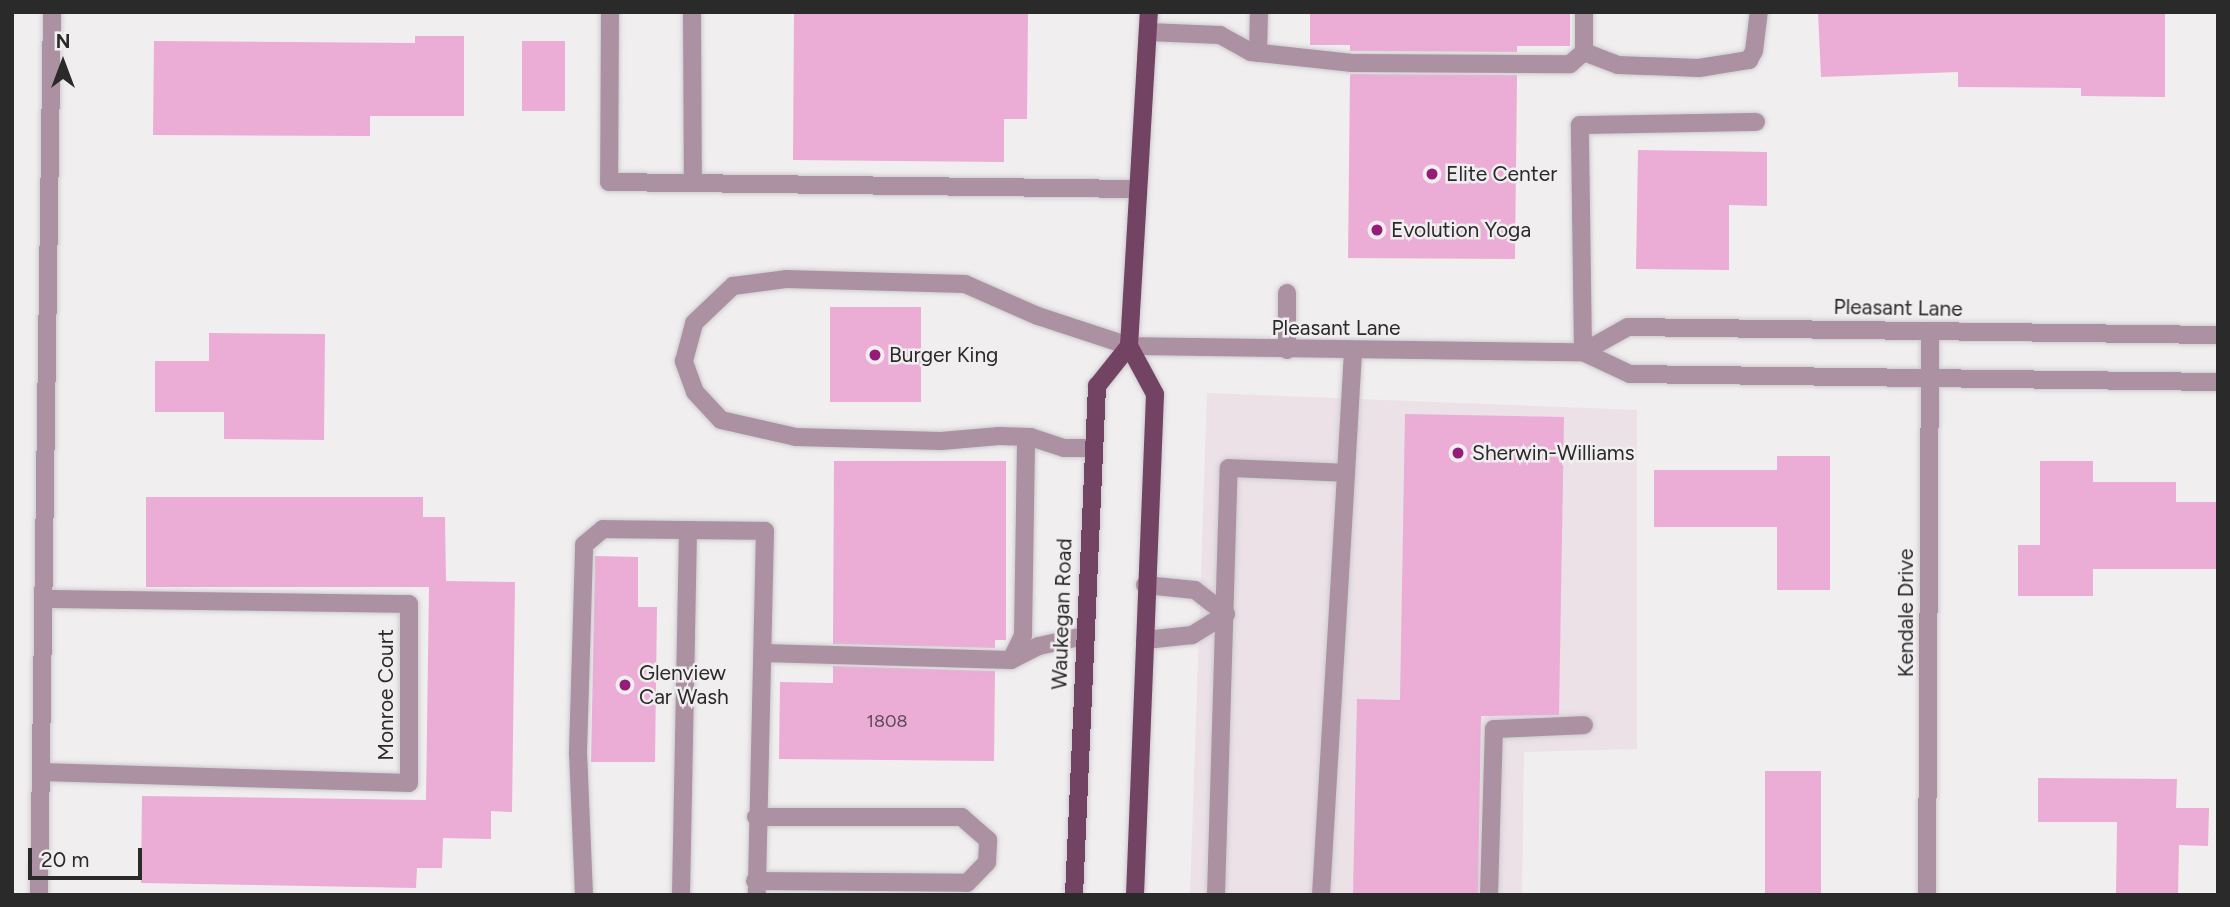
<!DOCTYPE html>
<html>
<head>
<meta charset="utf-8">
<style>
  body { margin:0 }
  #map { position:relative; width:2230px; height:907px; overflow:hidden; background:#f1eef0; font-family:Figtree,sans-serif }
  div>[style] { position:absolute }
  .built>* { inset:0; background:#ebe1e7 }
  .building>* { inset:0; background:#ebacd6 }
  .roads { filter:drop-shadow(0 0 2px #cdcbcd) drop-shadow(0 0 2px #cdcbcd) }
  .lane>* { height:18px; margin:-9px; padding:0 9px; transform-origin:9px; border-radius:9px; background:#ac91a2 }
  .street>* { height:18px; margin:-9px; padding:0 9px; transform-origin:9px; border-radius:9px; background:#ac91a2 }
  .primary>* { height:18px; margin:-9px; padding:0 9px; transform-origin:9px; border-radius:9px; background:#724363 }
  .dots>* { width:19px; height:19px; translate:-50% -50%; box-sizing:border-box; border:4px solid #f1eef0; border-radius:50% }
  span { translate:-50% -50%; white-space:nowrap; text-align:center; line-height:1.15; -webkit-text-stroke:5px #f1eef0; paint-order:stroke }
  .number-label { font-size:18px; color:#5b4a56 }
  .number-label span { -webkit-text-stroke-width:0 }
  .poi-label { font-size:21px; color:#2b2a2b }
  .left { translate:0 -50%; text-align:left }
  .street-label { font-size:21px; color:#2b2a2b }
  .frame { position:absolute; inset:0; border:14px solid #2b2a2b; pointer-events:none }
  .north { position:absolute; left:28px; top:28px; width:70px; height:70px; -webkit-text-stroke:5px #f1eef0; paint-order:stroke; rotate:0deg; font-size:19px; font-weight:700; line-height:28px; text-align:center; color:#2b2a2b }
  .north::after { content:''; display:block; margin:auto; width:24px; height:32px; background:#2b2a2b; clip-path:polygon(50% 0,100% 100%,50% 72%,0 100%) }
  .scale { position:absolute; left:28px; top:848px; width:114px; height:32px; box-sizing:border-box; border:4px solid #2b2a2b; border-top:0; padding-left:9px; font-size:21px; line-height:24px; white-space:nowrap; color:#2b2a2b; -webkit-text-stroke:5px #f1eef0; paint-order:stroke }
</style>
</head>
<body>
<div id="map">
  <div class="built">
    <i style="clip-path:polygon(1207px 393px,1637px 410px,1637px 749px,1524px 752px,1522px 895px,1190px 895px)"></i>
  </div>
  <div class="building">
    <i style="clip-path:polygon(794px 12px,1028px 12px,1027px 119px,1004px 119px,1004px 162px,793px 160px)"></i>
    <i style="clip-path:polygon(1310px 12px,1570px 12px,1570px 46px,1517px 46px,1517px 52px,1350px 51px,1350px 45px,1310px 45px)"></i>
    <i style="clip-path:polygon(1818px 12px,2165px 12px,2165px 97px,2081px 96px,2081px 88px,1958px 87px,1958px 72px,1821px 77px)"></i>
    <i style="clip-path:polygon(415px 36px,464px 36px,464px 116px,370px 116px,370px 136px,153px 135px,154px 41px,415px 43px)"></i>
    <i style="clip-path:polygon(522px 41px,565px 41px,565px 111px,522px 111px)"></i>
    <i style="clip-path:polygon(1350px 74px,1517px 75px,1515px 259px,1348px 258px)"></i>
    <i style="clip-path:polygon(1638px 150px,1767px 152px,1767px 206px,1729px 205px,1729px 270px,1636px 269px)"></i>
    <i style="clip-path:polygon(830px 307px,921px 307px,921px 402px,830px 402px)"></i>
    <i style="clip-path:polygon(209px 333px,325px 334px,324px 440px,224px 439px,224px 412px,155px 412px,155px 361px,209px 361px)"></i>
    <i style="clip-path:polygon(1405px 414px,1564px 417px,1559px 715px,1481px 716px,1478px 895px,1353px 895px,1357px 699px,1400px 700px)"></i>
    <i style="clip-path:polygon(1777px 456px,1830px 456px,1830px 590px,1777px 590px,1777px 527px,1654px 527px,1654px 470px,1777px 470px)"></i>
    <i style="clip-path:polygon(834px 461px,1006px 461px,1006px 640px,995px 640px,995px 648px,833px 644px)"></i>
    <i style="clip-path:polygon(2040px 461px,2093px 461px,2093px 482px,2176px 482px,2176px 502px,2217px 502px,2217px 569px,2093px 569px,2093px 596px,2018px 596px,2018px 545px,2040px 545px)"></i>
    <i style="clip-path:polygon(146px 497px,423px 497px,423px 517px,445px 517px,446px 581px,515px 582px,512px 812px,491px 811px,491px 839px,443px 838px,442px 868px,417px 868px,416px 888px,141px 883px,142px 796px,426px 800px,429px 587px,146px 587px)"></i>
    <i style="clip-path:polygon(595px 556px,638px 557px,638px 607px,657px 607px,655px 762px,591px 762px)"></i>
    <i style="clip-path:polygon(833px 666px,995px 671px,994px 761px,779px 759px,780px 682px,833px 683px)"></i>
    <i style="clip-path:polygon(1765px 771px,1821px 771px,1821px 894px,1765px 894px)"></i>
    <i style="clip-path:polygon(2038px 778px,2177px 779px,2176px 808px,2209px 808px,2208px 846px,2179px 845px,2178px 895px,2116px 895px,2117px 822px,2038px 822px)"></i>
  </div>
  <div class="roads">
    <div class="lane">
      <i style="left:610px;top:12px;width:170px;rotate:90.3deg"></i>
      <i style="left:609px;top:182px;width:529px;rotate:0.76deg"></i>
      <i style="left:692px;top:12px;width:171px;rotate:89.7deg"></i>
      <i style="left:1148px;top:32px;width:72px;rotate:2.4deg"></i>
      <i style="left:1220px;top:35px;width:35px;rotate:29deg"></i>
      <i style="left:1251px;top:52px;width:102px;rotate:6.2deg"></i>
      <i style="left:1352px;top:63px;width:218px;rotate:0.3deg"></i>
      <i style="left:1570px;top:64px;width:18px;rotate:-41deg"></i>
      <i style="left:1584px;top:52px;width:40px;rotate:-90deg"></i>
      <i style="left:1584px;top:52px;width:36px;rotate:21deg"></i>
      <i style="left:1618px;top:65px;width:81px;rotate:2.1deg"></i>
      <i style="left:1699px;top:68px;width:51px;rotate:-9.1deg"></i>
      <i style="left:1749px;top:60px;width:10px;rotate:-61deg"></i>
      <i style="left:1754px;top:51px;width:39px;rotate:-83deg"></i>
      <i style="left:1258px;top:53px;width:41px;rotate:-88.6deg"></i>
      <i style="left:1287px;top:293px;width:57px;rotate:90deg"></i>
      <i style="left:1583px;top:352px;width:227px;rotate:-90.8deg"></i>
      <i style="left:1580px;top:125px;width:176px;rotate:-1deg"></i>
      <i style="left:1093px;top:448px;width:29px;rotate:180deg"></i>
      <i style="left:1064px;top:448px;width:35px;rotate:-162deg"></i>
      <i style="left:1031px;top:437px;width:32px;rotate:-178deg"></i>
      <i style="left:999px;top:436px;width:58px;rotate:175.1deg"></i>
      <i style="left:941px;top:441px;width:145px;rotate:-178.4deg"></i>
      <i style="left:796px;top:437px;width:77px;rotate:-167.2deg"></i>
      <i style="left:721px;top:420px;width:38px;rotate:-133deg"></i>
      <i style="left:695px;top:392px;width:33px;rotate:-110deg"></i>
      <i style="left:684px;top:361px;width:39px;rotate:-75deg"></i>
      <i style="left:694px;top:323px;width:54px;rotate:-43.5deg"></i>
      <i style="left:733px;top:286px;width:53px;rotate:-7.5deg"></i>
      <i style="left:786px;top:279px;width:179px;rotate:1.6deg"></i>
      <i style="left:965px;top:284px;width:80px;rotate:23.7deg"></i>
      <i style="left:1038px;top:316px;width:96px;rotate:18.2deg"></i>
      <i style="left:1145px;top:585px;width:50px;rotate:5.7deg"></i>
      <i style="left:1195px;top:590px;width:39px;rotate:38deg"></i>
      <i style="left:1226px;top:614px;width:40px;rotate:148deg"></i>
      <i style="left:1192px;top:635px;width:47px;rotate:173.9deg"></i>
      <i style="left:763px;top:653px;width:248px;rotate:1.6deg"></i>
      <i style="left:1011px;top:660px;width:31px;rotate:-27deg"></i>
      <i style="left:1039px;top:646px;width:46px;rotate:-12.5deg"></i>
      <i style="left:1011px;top:660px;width:28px;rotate:-64deg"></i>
      <i style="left:1023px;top:635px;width:198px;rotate:-89.1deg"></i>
      <i style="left:755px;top:881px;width:212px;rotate:0.5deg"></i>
      <i style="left:967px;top:883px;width:29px;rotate:-46deg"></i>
      <i style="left:987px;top:862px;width:22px;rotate:-87deg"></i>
      <i style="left:988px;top:840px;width:35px;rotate:-139deg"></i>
      <i style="left:962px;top:817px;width:206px;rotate:180deg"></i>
      <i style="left:584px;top:895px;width:143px;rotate:-92.4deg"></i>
      <i style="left:578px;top:752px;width:207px;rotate:-88.3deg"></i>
      <i style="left:584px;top:545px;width:25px;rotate:-40deg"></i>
      <i style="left:603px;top:529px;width:162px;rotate:0.7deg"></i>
      <i style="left:765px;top:531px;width:364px;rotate:91.3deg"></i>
      <i style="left:681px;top:895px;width:365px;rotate:-88.9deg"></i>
      <i style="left:1216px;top:895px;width:427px;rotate:-88.3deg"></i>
      <i style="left:1229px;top:468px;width:117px;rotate:2.4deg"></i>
      <i style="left:1346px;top:473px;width:122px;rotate:-86.7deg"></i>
      <i style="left:1321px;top:895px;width:423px;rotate:-86.6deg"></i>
      <i style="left:1489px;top:895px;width:166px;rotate:-88.3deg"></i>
      <i style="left:1494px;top:729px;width:90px;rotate:-2.5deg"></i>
    </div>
    <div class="street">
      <i style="left:1129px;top:346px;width:454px;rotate:0.8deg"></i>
      <i style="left:1583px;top:352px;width:52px;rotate:25.1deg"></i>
      <i style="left:1630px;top:374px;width:588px;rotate:0.78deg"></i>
      <i style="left:1583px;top:352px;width:51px;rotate:-29.1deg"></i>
      <i style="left:1628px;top:327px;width:590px;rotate:0.78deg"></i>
      <i style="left:42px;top:772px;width:367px;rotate:1.7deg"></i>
      <i style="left:409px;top:783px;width:179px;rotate:-90deg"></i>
      <i style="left:409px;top:604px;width:365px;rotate:-179.2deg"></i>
      <i style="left:39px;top:895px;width:883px;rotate:-89.16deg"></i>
      <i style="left:1927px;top:895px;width:563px;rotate:-89.69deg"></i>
    </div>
    <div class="primary">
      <i style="left:1074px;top:895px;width:510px;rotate:-87.41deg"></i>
      <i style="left:1097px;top:386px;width:51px;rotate:-51.3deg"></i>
      <i style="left:1135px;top:895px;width:501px;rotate:-87.71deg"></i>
      <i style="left:1155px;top:394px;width:55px;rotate:-118.4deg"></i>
      <i style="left:1129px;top:346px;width:335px;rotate:-86.6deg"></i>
    </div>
  </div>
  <div class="dots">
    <i style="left:1432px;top:174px;background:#951d79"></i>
    <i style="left:1377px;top:230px;background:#951d79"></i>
    <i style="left:875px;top:355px;background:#951d79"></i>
    <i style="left:1458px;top:453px;background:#951d79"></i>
    <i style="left:625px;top:685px;background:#951d79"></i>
  </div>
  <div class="number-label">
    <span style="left:887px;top:721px">1808</span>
  </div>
  <div class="poi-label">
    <span class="left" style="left:1446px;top:174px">Elite Center</span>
    <span class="left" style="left:1391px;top:230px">Evolution Yoga</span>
    <span class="left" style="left:889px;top:355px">Burger King</span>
    <span class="left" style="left:1472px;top:453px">Sherwin-Williams</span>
    <span class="left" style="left:639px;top:685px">Glenview<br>Car Wash</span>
  </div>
  <div class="street-label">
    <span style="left:1898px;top:308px;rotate:1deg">Pleasant Lane</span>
    <span style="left:1336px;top:328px">Pleasant Lane</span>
    <span style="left:1906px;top:613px;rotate:-90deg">Kendale Drive</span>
    <span style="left:1062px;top:614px;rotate:-88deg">Waukegan Road</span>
    <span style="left:386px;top:695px;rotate:-90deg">Monroe Court</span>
  </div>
  <div class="frame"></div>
  <div class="north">N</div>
  <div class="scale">20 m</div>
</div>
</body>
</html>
